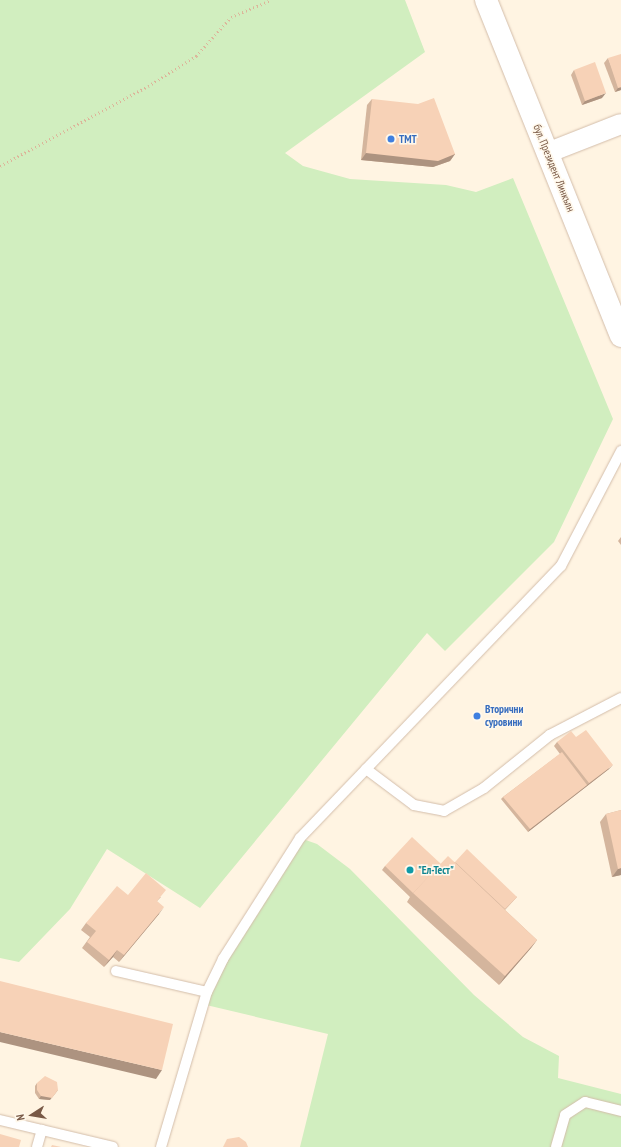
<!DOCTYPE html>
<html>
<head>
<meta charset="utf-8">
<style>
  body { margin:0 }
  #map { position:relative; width:621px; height:1147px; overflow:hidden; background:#fff4e2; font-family:"PT Sans Narrow",sans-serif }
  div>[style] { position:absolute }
  .green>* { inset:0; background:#d1eebf }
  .path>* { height:2.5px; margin-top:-1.25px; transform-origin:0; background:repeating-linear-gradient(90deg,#dcb59a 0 1px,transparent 0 4px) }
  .roads { filter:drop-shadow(0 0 1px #d3bdaa) drop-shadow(0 0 1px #d3bdaa) }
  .service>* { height:10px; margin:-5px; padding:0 5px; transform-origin:5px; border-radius:5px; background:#fff }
  .minor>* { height:20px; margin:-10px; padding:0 10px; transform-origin:10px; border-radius:10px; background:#fff }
  .tertiary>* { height:22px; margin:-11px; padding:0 11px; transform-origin:11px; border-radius:11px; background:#fff }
  .wall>* { inset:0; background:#d4b59d }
  .shaded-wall>* { inset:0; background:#ad9380 }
  .building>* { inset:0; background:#f7d2b7 }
  .dots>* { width:11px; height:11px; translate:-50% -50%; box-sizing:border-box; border:2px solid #fff8eb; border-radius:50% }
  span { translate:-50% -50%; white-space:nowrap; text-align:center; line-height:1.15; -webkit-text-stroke:3px #fff8eb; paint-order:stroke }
  .shop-label { font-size:11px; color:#366cbe; font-weight:700 }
  .left { translate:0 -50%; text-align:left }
  .street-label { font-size:11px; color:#795946 }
  .culture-label { font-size:11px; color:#0d838f; font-weight:700 }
  .north { position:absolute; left:12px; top:1095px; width:40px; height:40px; -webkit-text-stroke:3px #fff8eb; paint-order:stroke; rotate:258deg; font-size:11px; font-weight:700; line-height:16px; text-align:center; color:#795946 }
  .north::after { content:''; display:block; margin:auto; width:14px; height:18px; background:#795946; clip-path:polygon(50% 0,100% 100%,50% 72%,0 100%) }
</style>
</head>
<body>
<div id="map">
  <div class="green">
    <i style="clip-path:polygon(0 0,405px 0,425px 52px,285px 153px,303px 166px,350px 179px,446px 185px,476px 192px,513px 178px,613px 419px,554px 542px,445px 651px,427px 633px,200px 908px,107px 849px,70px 909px,19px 962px,0 958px)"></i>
    <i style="clip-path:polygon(300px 838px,317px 844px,350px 869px,474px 995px,523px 1037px,559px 1056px,558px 1078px,621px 1094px,621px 1147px,300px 1147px,328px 1034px,202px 1004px)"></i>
  </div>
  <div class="path">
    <i style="left:0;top:166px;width:168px;rotate:-28.4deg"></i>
    <i style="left:148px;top:86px;width:57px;rotate:-32deg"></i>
    <i style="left:196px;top:56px;width:52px;rotate:-48.1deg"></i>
    <i style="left:231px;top:17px;width:43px;rotate:-23deg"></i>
  </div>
  <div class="roads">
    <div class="service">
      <i style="left:366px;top:769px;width:60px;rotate:36.9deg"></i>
      <i style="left:414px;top:805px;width:31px;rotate:11deg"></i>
      <i style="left:444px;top:811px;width:46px;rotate:-29.9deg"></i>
      <i style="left:484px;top:788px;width:85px;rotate:-38.8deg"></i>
      <i style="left:550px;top:735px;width:80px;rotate:-27.5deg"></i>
      <i style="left:116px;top:971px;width:93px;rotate:13deg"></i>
      <i style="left:0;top:1120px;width:116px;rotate:13.4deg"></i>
      <i style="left:37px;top:1147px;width:18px;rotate:-74deg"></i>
      <i style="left:161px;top:1147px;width:162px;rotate:-73.5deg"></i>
      <i style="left:207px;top:992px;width:37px;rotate:-64deg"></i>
      <i style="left:223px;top:959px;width:143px;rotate:-57.5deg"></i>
      <i style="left:300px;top:838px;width:377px;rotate:-46.2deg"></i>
      <i style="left:561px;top:566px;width:130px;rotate:-62.4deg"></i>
      <i style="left:556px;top:1147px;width:33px;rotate:-74deg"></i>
      <i style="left:565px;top:1115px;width:24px;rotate:-33deg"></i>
      <i style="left:585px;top:1102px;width:37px;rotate:14deg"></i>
    </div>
    <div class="minor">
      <i style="left:547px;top:153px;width:79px;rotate:-21.4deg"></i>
    </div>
    <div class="tertiary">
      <i style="left:486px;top:0;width:362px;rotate:68.1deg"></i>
    </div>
  </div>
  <div class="wall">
    <i style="clip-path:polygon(608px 58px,621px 90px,615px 92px,604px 63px)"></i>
    <i style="clip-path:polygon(574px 70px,602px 98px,582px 105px,571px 75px)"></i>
    <i style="clip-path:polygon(372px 99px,455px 154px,450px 161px,433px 167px,361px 160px,367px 105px)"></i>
    <i style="clip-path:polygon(621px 537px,621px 545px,618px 541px)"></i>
    <i style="clip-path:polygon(576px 737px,609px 769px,528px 832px,501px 799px,503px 797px,560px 754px,554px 746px,557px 742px)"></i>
    <i style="clip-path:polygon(621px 810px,621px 875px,612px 877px,600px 822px,606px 814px)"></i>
    <i style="clip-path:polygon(455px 862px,517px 897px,505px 910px,537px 940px,531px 948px,499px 985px,407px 902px,410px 897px,382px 870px,385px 866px,441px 864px)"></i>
    <i style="clip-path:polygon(128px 895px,161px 897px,157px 901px,159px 914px,119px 962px,113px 957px,104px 967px,82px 948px,90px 937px,81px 930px,86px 923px)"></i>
    <i style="clip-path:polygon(37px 1083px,50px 1100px,39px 1099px,35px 1093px,35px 1086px)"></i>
  </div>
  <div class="shaded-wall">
    <i style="clip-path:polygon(621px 87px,621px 90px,615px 92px,618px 88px)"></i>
    <i style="clip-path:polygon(606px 93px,602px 98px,582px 105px,585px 101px)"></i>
    <i style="clip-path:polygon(366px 153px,455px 154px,450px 161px,433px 167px,361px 160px)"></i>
    <i style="clip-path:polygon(613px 765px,609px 769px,528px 832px,530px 829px)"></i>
    <i style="clip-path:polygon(621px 868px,621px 875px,612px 877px,618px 869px)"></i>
    <i style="clip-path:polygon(164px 907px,159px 914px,119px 962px,124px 955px)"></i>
    <i style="clip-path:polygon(537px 940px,531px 948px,499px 985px,505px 976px)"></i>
    <i style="clip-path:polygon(117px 950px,113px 957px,104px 967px,109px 960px)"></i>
    <i style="clip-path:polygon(0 1032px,162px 1070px,156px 1079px,0 1042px)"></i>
    <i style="clip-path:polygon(58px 1090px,50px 1100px,39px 1099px,41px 1096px)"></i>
  </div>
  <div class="building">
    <i style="clip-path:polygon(621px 54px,621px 87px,618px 88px,608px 58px)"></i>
    <i style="clip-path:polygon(595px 62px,606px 93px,585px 101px,574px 70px)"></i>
    <i style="clip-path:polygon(434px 98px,455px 154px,438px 161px,366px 153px,372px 99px,418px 104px)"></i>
    <i style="clip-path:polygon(586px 730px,613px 765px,589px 783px,557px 742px,571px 731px,576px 737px)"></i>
    <i style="clip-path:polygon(562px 752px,587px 785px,530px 829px,503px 797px)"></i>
    <i style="clip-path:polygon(621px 810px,621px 868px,618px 869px,606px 814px)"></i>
    <i style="clip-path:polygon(412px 837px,441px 864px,413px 893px,385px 866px)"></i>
    <i style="clip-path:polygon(467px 849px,517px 897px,505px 909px,455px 862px)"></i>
    <i style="clip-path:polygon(448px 856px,537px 940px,505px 976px,413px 893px)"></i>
    <i style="clip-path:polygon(146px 873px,166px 890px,157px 901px,164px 907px,124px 955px,117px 950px,109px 960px,87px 942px,96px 931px,86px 923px,117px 886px,128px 895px)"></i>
    <i style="clip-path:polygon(0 981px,173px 1024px,162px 1070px,0 1032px)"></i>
    <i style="clip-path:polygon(45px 1076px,57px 1082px,58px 1090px,52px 1098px,41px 1096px,37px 1090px,37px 1083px)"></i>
    <i style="clip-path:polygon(0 1134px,21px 1140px,19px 1147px,0 1147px)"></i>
    <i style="clip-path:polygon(239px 1137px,246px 1142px,248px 1147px,223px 1147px,227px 1139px)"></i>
    <i style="clip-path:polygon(52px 1145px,61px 1147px,51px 1147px)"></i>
  </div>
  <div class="dots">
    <i style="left:391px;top:139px;background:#3f7fe0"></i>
    <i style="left:477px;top:716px;background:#3f7fe0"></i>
    <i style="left:410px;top:870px;background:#0f9aa8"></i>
  </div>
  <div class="shop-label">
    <span class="left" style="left:399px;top:139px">TMT</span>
    <span class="left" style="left:485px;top:716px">Вторични<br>суровини</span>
  </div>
  <div class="street-label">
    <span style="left:554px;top:168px;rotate:68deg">бул. Президент Линкълн</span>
  </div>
  <div class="culture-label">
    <span class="left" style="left:418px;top:870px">"Ел-Тест"</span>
  </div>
  <div class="north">N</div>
</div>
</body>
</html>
